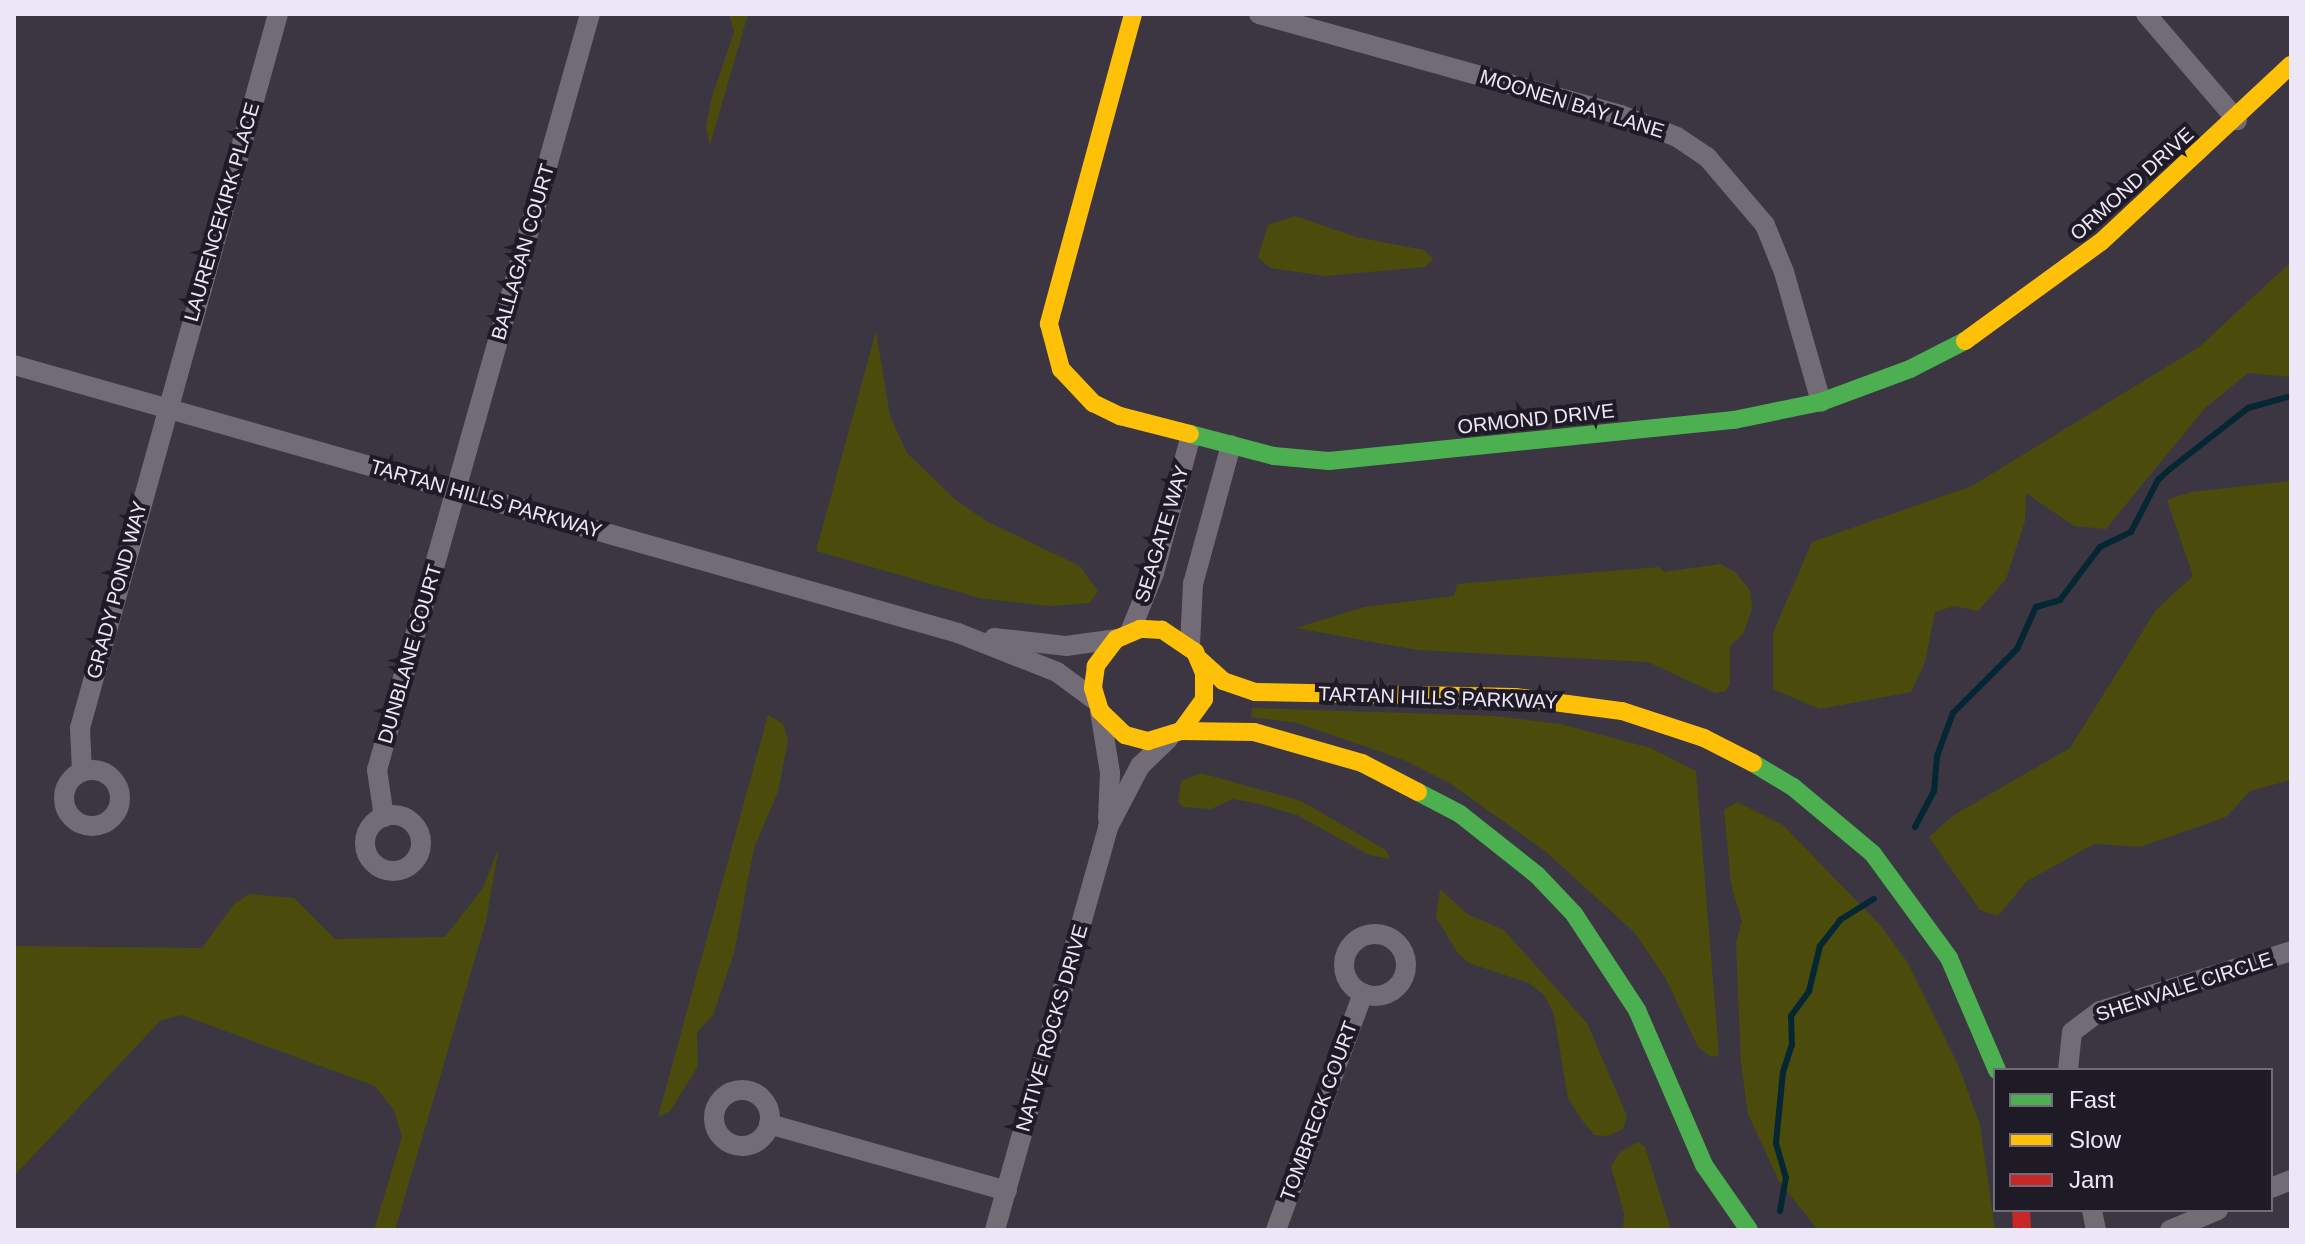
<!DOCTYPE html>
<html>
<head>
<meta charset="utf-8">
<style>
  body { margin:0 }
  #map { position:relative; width:2305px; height:1244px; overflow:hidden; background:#3b3642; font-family:Helvetica,sans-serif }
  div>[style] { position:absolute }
  .green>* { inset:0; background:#4b4c0c }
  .stream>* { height:6px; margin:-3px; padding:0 3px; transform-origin:3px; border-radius:3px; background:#052633 }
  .street>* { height:20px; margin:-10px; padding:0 10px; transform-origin:10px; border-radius:10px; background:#716c76 }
  .street>.ring { margin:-10px; padding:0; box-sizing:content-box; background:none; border:20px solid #716c76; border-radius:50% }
  .fast>* { height:18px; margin:-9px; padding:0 9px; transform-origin:9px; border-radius:9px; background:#4caf50 }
  .slow>* { height:18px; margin:-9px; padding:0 9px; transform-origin:9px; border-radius:9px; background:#ffc107 }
  .jam>* { height:18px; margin:-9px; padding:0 9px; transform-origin:9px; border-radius:9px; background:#c62828 }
  span { translate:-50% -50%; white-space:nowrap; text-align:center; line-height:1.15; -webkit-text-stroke:8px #1f1b26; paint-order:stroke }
  .street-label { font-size:20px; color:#ece6f6 }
  .frame { position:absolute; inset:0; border:16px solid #ece6f6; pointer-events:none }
  .legend { position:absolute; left:1993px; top:1068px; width:280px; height:144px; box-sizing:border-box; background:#1f1b26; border:2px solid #716c79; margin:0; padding:10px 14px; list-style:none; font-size:24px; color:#ece6f6 }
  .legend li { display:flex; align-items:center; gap:16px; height:40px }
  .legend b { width:40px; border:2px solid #716c79 }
</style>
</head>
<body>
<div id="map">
  <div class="green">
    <i style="clip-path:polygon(729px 14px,748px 14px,710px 145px,706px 128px,711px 100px,734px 32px)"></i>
    <i style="clip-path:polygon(1295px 216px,1356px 237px,1424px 250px,1433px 259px,1425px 267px,1325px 276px,1270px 268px,1258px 257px,1268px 225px)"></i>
    <i style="clip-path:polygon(2291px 262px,2291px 377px,2248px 373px,2204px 409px,2106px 529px,2074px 526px,2026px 493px,2025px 521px,2006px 579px,1978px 611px,1954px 606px,1935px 612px,1925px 662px,1911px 692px,1820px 709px,1773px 689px,1773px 633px,1812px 542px,1972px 486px,2199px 347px)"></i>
    <i style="clip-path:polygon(876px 331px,890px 416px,907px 453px,957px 501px,988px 522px,1080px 566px,1098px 591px,1090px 603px,1049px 606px,980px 598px,816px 551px)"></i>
    <i style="clip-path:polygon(2291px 481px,2291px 780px,2250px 791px,2226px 817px,2140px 847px,2094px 844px,2027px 881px,1998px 916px,1980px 910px,1929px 837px,1954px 815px,2070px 748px,2156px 610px,2193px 576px,2167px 500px,2191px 492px)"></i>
    <i style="clip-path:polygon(1720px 564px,1734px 571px,1750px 590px,1752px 609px,1743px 634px,1730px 646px,1730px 684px,1726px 691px,1715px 693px,1648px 662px,1417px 650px,1296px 628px,1364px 607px,1454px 596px,1457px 584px,1659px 567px,1664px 572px)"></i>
    <i style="clip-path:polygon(1252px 708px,1495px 716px,1560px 724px,1651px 748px,1696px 771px,1719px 1055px,1711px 1057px,1698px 1047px,1666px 979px,1635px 933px,1545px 851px,1451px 784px,1404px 760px,1297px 723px,1251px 717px)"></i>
    <i style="clip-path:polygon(768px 715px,783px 724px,788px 740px,778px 792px,754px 848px,734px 953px,713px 1015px,697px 1032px,698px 1066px,670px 1111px,658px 1117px)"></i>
    <i style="clip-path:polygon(1201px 773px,1301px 801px,1386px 850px,1390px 859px,1369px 855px,1297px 815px,1259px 804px,1233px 799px,1211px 809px,1183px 807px,1178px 802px,1181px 781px)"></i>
    <i style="clip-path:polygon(1737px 802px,1783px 825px,1881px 926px,1908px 963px,1959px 1067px,1980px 1125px,1995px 1230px,1818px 1230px,1779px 1181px,1748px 1114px,1741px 1063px,1736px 943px,1742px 921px,1731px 884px,1724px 810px)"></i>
    <i style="clip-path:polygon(499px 847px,486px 921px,395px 1230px,374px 1230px,402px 1137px,394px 1110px,375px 1086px,182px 1015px,161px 1020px,14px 1176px,14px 946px,202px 948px,234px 904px,249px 894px,294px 898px,335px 939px,445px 937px,483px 888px)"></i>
    <i style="clip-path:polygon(1440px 889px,1467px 914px,1504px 930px,1587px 1023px,1627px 1116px,1623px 1129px,1608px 1136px,1594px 1135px,1582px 1120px,1568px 1098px,1554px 1015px,1545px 996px,1529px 983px,1469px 963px,1457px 952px,1436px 917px)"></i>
    <i style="clip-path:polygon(1638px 1142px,1645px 1147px,1671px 1230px,1623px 1230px,1624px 1213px,1611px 1166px,1620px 1152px)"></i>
  </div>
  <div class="stream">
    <i style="left:1915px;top:827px;width:41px;rotate:-62.2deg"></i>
    <i style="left:1934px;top:791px;width:35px;rotate:-85deg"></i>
    <i style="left:1937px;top:756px;width:46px;rotate:-69.6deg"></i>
    <i style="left:1953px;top:713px;width:91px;rotate:-45deg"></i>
    <i style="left:2017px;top:649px;width:46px;rotate:-65.7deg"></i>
    <i style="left:2036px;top:607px;width:25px;rotate:-16deg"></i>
    <i style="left:2060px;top:600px;width:66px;rotate:-53deg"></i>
    <i style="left:2100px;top:547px;width:34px;rotate:-26deg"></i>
    <i style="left:2131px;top:532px;width:59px;rotate:-62.6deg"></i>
    <i style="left:2158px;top:480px;width:16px;rotate:-43deg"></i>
    <i style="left:2170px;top:469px;width:99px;rotate:-38deg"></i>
    <i style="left:2248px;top:408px;width:45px;rotate:-15.6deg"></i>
    <i style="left:1780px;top:1211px;width:34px;rotate:-80deg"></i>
    <i style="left:1786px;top:1178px;width:36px;rotate:-106deg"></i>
    <i style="left:1776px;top:1143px;width:71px;rotate:-84.4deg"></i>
    <i style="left:1783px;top:1072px;width:28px;rotate:-72deg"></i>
    <i style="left:1792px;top:1045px;width:29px;rotate:-92deg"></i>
    <i style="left:1791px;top:1016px;width:31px;rotate:-54deg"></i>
    <i style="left:1809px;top:991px;width:46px;rotate:-76.3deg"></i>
    <i style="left:1820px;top:946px;width:33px;rotate:-52deg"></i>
    <i style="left:1840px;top:920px;width:40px;rotate:-32deg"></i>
  </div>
  <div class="street">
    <i style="left:1259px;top:14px;width:376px;rotate:15.6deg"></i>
    <i style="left:1621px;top:115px;width:60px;rotate:21.4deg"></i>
    <i style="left:1677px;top:137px;width:36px;rotate:34deg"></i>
    <i style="left:1707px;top:157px;width:89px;rotate:49.5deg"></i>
    <i style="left:1765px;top:225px;width:51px;rotate:68deg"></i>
    <i style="left:1784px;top:272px;width:135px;rotate:74.1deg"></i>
    <i style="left:2146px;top:14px;width:140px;rotate:49.4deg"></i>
    <i style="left:14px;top:365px;width:981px;rotate:15.85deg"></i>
    <i style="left:958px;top:633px;width:106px;rotate:21.5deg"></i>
    <i style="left:1057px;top:672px;width:47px;rotate:36.4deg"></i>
    <i style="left:1130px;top:632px;width:64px;rotate:-67.9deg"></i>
    <i style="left:1154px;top:573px;width:143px;rotate:-75deg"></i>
    <i style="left:994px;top:638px;width:72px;rotate:6.3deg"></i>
    <i style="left:1066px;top:646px;width:50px;rotate:-8deg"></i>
    <i style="left:1190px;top:645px;width:61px;rotate:-87.2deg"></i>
    <i style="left:1193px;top:584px;width:144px;rotate:-74.7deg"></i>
    <i style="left:1100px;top:711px;width:63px;rotate:80.8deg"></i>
    <i style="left:1110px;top:773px;width:46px;rotate:92.5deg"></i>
    <i class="ring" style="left:64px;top:770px;width:36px;height:36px"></i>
    <i style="left:82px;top:772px;width:44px;rotate:-92.6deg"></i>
    <i style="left:80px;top:728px;width:741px;rotate:-74.5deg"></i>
    <i class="ring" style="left:365px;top:815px;width:36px;height:36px"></i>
    <i style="left:384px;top:817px;width:48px;rotate:-98.5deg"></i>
    <i style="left:377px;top:770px;width:785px;rotate:-74.27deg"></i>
    <i class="ring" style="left:1344px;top:934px;width:42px;height:42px"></i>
    <i style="left:2068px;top:1070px;width:38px;rotate:-84deg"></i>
    <i style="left:2072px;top:1032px;width:35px;rotate:-37deg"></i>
    <i style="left:2100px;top:1011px;width:200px;rotate:-17.4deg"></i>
    <i class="ring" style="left:714px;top:1090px;width:36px;height:36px"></i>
    <i style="left:769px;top:1124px;width:247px;rotate:15.7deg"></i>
    <i style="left:2271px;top:1188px;width:22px;rotate:-22deg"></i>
    <i style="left:2092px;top:1210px;width:20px;rotate:79deg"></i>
    <i style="left:995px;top:1230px;width:419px;rotate:-74.3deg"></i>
    <i style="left:1108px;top:827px;width:69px;rotate:-62.3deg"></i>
    <i style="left:1140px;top:766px;width:40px;rotate:-44deg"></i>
    <i style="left:1276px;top:1230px;width:252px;rotate:-69.8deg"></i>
    <i style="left:2170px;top:1230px;width:52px;rotate:-22.6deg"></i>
  </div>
  <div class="fast">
    <i style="left:1190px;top:434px;width:87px;rotate:14.7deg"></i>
    <i style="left:1274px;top:456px;width:55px;rotate:5.2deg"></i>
    <i style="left:1329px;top:461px;width:407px;rotate:-5.8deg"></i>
    <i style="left:1734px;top:420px;width:89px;rotate:-11.7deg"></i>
    <i style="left:1821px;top:402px;width:95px;rotate:-20.3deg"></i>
    <i style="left:1910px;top:369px;width:62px;rotate:-27deg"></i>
    <i style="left:1753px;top:763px;width:47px;rotate:31deg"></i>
    <i style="left:1793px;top:787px;width:104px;rotate:39.9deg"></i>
    <i style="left:1873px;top:854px;width:129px;rotate:53.8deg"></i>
    <i style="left:1949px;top:958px;width:122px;rotate:66.8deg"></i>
    <i style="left:1418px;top:792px;width:47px;rotate:27.6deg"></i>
    <i style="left:1460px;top:814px;width:98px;rotate:38.4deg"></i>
    <i style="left:1537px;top:875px;width:54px;rotate:46.5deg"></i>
    <i style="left:1574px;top:914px;width:115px;rotate:56.7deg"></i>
    <i style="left:1637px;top:1010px;width:169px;rotate:66.6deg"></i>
    <i style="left:1704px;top:1165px;width:79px;rotate:55.3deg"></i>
  </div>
  <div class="slow">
    <i style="left:1133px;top:14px;width:321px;rotate:105.2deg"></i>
    <i style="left:1049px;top:324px;width:47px;rotate:75.1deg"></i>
    <i style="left:1061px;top:369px;width:47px;rotate:46.7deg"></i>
    <i style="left:1093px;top:403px;width:30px;rotate:26deg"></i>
    <i style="left:1120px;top:416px;width:72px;rotate:14.4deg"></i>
    <i style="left:1965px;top:341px;width:168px;rotate:-36.1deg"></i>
    <i style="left:2101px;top:242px;width:260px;rotate:-43deg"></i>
    <i style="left:1200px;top:660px;width:31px;rotate:42deg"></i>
    <i style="left:1223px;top:681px;width:34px;rotate:19deg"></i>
    <i style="left:1255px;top:692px;width:260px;rotate:1.1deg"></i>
    <i style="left:1515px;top:697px;width:108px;rotate:7.5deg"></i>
    <i style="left:1622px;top:711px;width:86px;rotate:18.2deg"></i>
    <i style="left:1704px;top:738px;width:55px;rotate:27deg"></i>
    <i style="left:1181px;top:731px;width:39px;rotate:-54deg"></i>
    <i style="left:1204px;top:699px;width:26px;rotate:-90deg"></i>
    <i style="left:1204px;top:673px;width:23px;rotate:-113deg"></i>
    <i style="left:1195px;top:652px;width:40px;rotate:-146deg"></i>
    <i style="left:1162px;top:630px;width:22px;rotate:-177deg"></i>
    <i style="left:1140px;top:629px;width:26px;rotate:157deg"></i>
    <i style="left:1116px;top:639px;width:34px;rotate:127deg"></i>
    <i style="left:1096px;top:666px;width:22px;rotate:98deg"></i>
    <i style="left:1093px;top:688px;width:24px;rotate:73deg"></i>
    <i style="left:1100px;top:711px;width:35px;rotate:44deg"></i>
    <i style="left:1125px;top:735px;width:24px;rotate:15deg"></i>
    <i style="left:1148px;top:741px;width:34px;rotate:-17deg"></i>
    <i style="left:1181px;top:731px;width:73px;rotate:0.8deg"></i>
    <i style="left:1254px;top:732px;width:112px;rotate:16deg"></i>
    <i style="left:1362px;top:763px;width:63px;rotate:27.4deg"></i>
  </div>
  <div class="jam">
    <i style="left:2021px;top:1210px;width:20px;rotate:87deg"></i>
  </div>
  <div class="street-label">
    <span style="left:1572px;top:104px;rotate:17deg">MOONEN BAY LANE</span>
    <span style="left:2132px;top:184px;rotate:-42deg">ORMOND DRIVE</span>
    <span style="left:222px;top:212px;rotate:-74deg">LAURENCEKIRK PLACE</span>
    <span style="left:523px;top:252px;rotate:-74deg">BALLAGAN COURT</span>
    <span style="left:1536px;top:419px;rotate:-6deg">ORMOND DRIVE</span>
    <span style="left:486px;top:499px;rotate:16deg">TARTAN HILLS PARKWAY</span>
    <span style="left:1162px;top:534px;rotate:-73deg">SEAGATE WAY</span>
    <span style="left:117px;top:590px;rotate:-75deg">GRADY POND WAY</span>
    <span style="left:410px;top:654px;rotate:-74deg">DUNBLANE COURT</span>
    <span style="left:1438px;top:698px;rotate:2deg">TARTAN HILLS PARKWAY</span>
    <span style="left:2184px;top:987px;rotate:-18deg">SHENVALE CIRCLE</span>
    <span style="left:1052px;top:1028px;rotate:-74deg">NATIVE ROCKS DRIVE</span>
    <span style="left:1319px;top:1111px;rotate:-70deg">TOMBRECK COURT</span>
  </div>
  <div class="frame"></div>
  <ul class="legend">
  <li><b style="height:10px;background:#4caf50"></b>Fast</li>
  <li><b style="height:10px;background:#ffc107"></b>Slow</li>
  <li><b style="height:10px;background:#c62828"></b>Jam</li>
  </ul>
</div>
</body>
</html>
